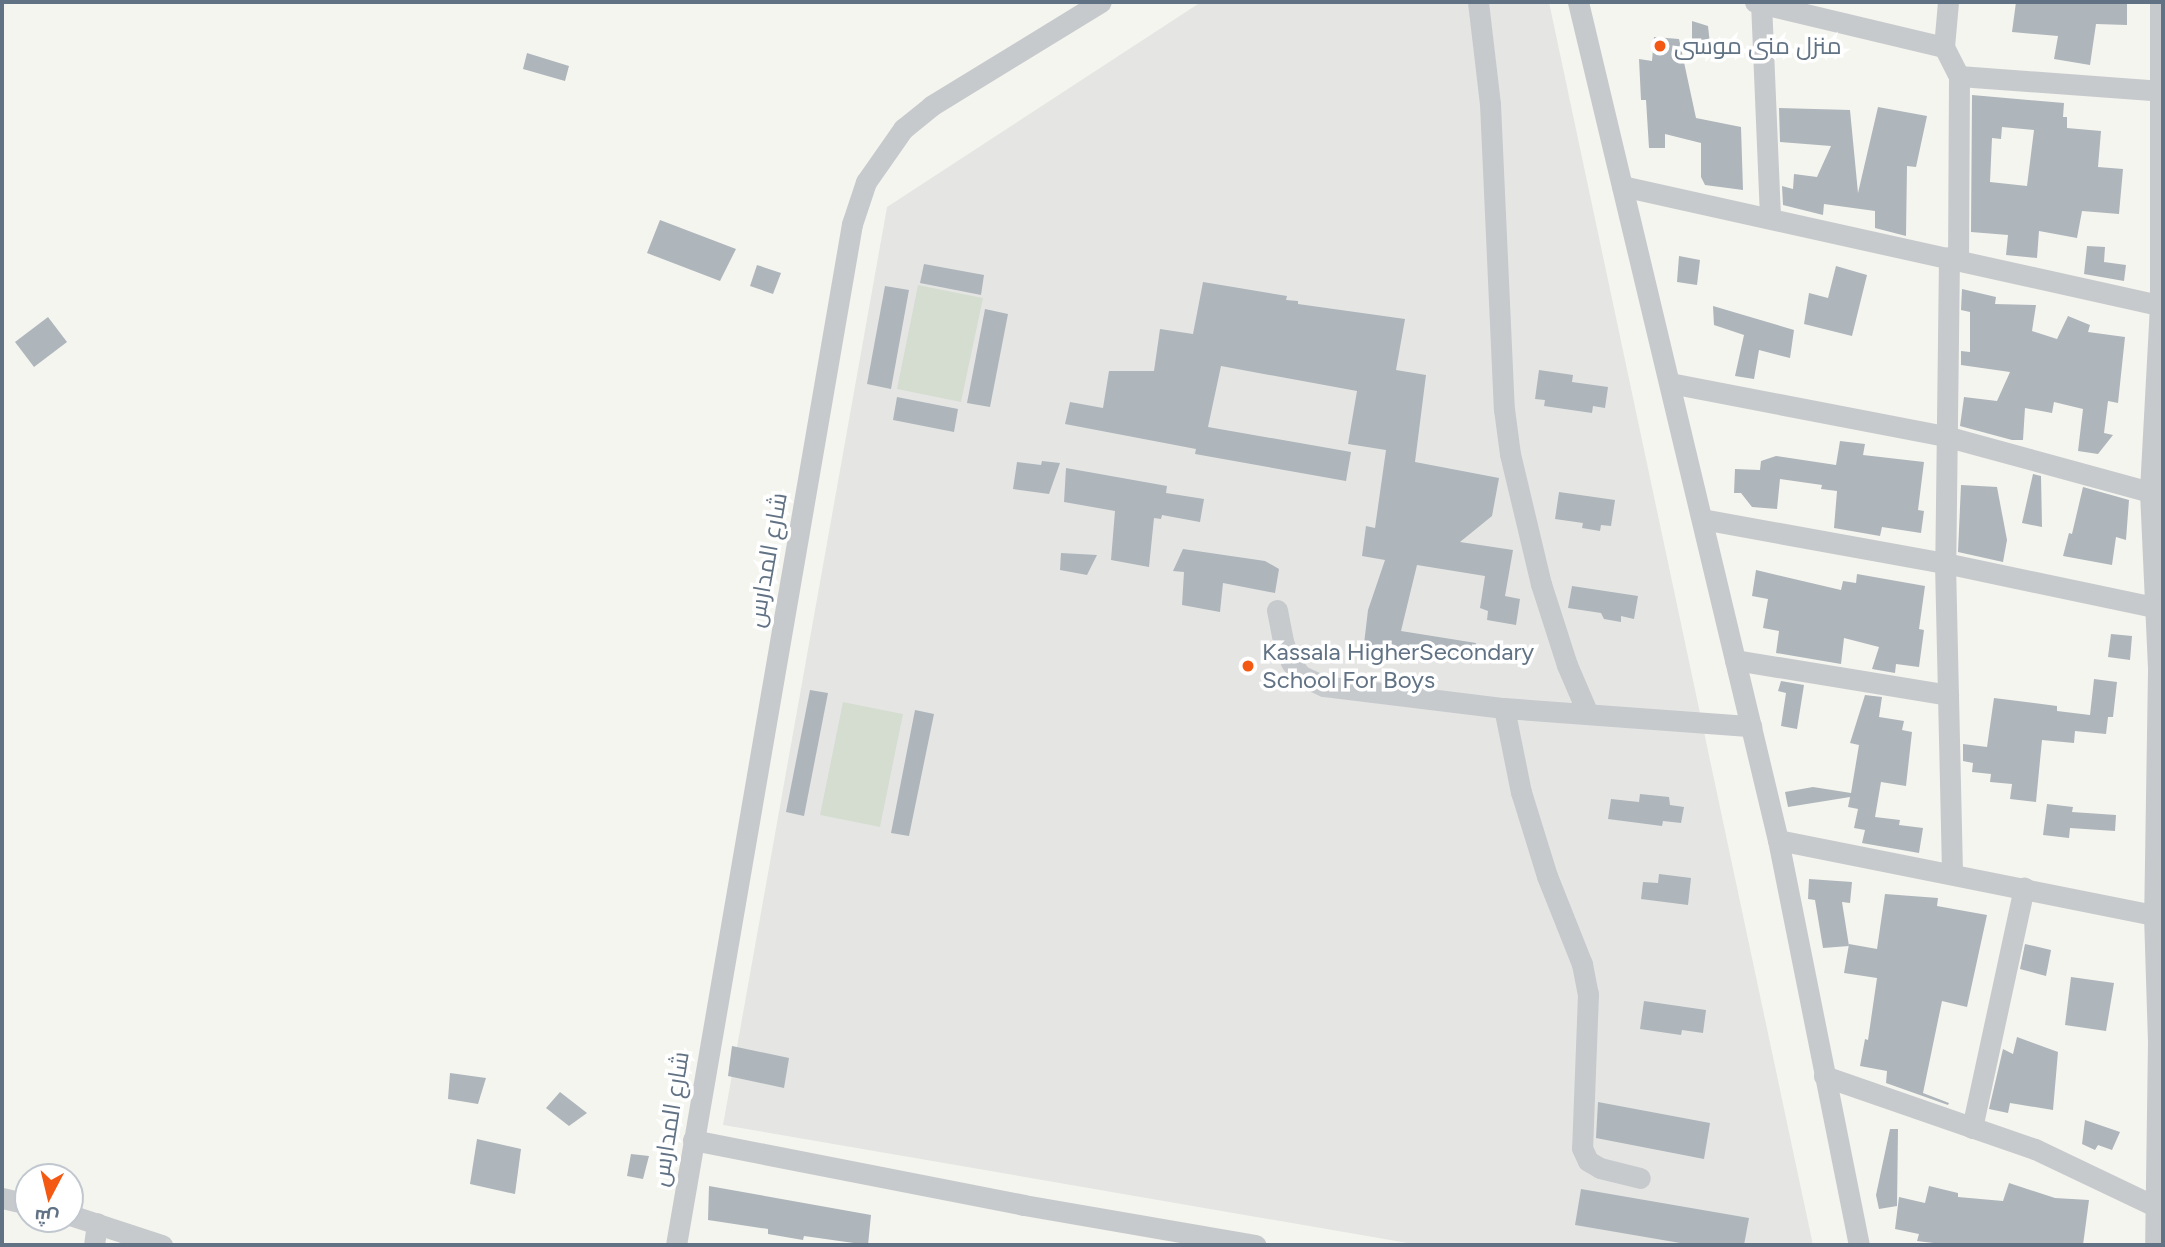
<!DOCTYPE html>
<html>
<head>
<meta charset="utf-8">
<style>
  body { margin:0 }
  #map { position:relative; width:2165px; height:1247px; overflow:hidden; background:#f5f5f0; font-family:Figtree,Cairo,sans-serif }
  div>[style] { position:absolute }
  .built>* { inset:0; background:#e5e6e4 }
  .green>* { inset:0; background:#d5ddd1 }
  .building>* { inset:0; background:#aeb5bb }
  .minor>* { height:21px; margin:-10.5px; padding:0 10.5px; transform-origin:10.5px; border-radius:10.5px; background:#c7cacd }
  .dots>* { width:19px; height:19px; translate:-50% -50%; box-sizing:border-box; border:4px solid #fff; border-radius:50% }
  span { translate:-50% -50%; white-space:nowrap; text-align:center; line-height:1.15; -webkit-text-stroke:7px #fff; paint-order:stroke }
  .poi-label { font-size:24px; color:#617284 }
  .left { translate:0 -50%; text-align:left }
  .street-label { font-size:24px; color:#617284 }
  .frame { position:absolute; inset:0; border:4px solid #617284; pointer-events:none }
  .north { position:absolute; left:14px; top:1163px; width:70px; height:70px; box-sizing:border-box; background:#fff; border:2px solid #c0c7ce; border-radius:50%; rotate:187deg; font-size:19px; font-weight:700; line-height:28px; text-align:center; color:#617284 }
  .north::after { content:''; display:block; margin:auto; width:24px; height:32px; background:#f35913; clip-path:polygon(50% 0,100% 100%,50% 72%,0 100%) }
</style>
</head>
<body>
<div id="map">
  <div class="built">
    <i style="clip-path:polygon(1201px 2px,1549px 2px,1813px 1245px,1419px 1245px,723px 1125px,887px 207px)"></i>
  </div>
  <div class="green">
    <i style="clip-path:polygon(918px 285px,983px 298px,961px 402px,897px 389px)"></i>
    <i style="clip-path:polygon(843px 702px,903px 714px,880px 827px,820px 815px)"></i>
  </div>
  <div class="building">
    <i style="clip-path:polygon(2016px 2px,2127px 2px,2127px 25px,2096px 24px,2090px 65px,2054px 59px,2058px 36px,2012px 32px)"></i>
    <i style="clip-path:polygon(1692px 21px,1708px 26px,1710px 44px,1692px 47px)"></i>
    <i style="clip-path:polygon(1654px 37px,1679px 39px,1696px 118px,1741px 127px,1743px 190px,1705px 185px,1701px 177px,1701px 143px,1665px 134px,1665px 148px,1649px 148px,1646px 100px,1641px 100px,1639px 59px,1652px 61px)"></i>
    <i style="clip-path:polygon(527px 53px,569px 66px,565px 81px,523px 69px)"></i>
    <i style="clip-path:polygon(evenodd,1972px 95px,2064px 103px,2063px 117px,2067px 117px,2067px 128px,2101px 131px,2098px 167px,2123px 169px,2119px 214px,2082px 211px,2077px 238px,2039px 231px,2037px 258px,2006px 255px,2008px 235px,1971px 232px,1972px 95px,2002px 127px,2034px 130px,2027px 186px,1990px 182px,1992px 138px,2001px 139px,2002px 127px)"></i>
    <i style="clip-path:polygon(1878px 107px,1927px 116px,1916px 167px,1907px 166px,1906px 236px,1875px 228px,1875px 211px,1824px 204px,1823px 215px,1783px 205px,1782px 186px,1793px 189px,1794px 174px,1817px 177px,1831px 146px,1780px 142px,1779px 108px,1850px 110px,1858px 193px)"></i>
    <i style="clip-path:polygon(660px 220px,736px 249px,720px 281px,647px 253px)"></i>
    <i style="clip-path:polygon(2087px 246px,2105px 247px,2104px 262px,2126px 265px,2124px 281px,2084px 274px)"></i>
    <i style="clip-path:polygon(1679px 256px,1700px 260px,1697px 285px,1677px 282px)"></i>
    <i style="clip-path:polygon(924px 264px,984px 275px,981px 295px,920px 283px)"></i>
    <i style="clip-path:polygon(757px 265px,781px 273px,773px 294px,750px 286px)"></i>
    <i style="clip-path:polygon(1836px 266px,1867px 275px,1852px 336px,1804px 324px,1809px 293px,1828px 298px)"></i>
    <i style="clip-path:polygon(1203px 282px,1287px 296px,1286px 300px,1298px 301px,1298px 304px,1405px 319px,1396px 370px,1426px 375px,1415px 462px,1499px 478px,1492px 516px,1460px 542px,1513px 550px,1505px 596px,1520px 599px,1516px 625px,1487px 620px,1488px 611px,1480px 608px,1485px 576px,1417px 565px,1401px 631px,1476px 643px,1473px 660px,1364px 644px,1368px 610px,1385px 560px,1362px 556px,1366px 526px,1375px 528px,1386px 450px,1348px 444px,1357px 391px,1221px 366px,1208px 427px,1351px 452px,1346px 481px,1195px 454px,1196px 449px,1065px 424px,1070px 402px,1103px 408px,1109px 371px,1154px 371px,1160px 329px,1193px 334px)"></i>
    <i style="clip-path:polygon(885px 286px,909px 290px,891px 389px,867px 384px)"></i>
    <i style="clip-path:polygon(1962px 289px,1996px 297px,1995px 304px,2036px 305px,2032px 331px,2057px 339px,2068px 316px,2090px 325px,2088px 332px,2125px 337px,2118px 403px,2108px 401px,2104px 433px,2113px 435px,2098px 454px,2078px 451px,2083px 409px,2054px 402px,2052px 413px,2025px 408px,2023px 440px,2012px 440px,1960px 426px,1964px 397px,1997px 401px,2010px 372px,1961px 365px,1961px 351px,1970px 352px,1970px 312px,1961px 310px)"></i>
    <i style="clip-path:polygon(1713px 306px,1794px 330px,1790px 358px,1759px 350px,1754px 379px,1735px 376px,1744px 335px,1714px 325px)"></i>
    <i style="clip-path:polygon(985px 309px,1008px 314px,990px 407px,967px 403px)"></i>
    <i style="clip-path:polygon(48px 317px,67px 342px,34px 367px,15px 342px)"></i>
    <i style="clip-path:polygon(1539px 370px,1573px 375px,1572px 382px,1608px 387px,1605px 408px,1593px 406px,1592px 413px,1544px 406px,1545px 400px,1535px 399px)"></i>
    <i style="clip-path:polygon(897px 397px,958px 409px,954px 432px,893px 420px)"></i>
    <i style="clip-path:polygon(1840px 441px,1865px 444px,1863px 455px,1924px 462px,1918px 510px,1924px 511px,1921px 533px,1882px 527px,1880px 536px,1834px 528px,1837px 491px,1821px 489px,1822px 485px,1780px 479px,1777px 509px,1752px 507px,1741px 493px,1734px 493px,1735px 469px,1760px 470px,1761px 461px,1776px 456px,1836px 465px)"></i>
    <i style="clip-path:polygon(1042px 461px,1060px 463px,1049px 494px,1013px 489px,1017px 462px,1041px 465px)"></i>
    <i style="clip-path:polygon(1066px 468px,1167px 486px,1166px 493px,1204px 499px,1200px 522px,1162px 515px,1161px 519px,1154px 518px,1149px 567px,1111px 560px,1115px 511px,1064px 502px)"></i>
    <i style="clip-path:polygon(2033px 474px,2041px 476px,2042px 527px,2022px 523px)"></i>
    <i style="clip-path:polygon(1961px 485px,1997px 487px,2007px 540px,2003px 562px,1958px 552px)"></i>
    <i style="clip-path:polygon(2083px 487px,2129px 500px,2126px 540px,2116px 537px,2112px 565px,2063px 556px,2069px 533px,2072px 534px)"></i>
    <i style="clip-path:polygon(1559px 492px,1615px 500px,1611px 526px,1601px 525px,1600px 531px,1582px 528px,1583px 523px,1555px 519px)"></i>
    <i style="clip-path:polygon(1183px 549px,1265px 561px,1279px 569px,1275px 593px,1223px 583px,1220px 612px,1182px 605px,1184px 572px,1173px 571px)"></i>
    <i style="clip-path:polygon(1061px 553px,1097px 555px,1087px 575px,1060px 570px)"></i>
    <i style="clip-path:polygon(1756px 570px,1841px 590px,1843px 581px,1856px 583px,1857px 574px,1925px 586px,1919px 629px,1924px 630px,1919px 667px,1896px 664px,1895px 673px,1872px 669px,1879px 647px,1844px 638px,1841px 664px,1776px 653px,1779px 631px,1763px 628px,1768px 599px,1752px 596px)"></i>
    <i style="clip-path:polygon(1572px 586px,1638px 596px,1634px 619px,1621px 616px,1621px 622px,1604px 619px,1601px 613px,1568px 608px)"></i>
    <i style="clip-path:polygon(2111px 634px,2132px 636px,2130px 660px,2108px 657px)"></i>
    <i style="clip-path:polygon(2094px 679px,2117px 682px,2113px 717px,2108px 717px,2106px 734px,2075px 731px,2074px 743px,2042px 740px,2036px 802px,2010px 799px,2012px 784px,1990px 782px,1991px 774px,1972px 772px,1973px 763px,1963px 761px,1963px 744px,1987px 747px,1994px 698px,2057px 706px,2057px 711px,2090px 715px)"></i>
    <i style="clip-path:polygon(1781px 681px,1804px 685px,1797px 729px,1781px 726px,1786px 693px,1778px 691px)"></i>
    <i style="clip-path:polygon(810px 690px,828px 693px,804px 816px,786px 812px)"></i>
    <i style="clip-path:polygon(1865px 695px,1882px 697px,1879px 717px,1904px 721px,1902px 730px,1912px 732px,1906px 786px,1881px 782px,1875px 817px,1900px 820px,1899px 825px,1923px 828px,1919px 853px,1862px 843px,1865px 830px,1854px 828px,1858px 809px,1848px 807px,1850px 797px,1788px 807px,1785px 792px,1813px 787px,1851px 793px,1859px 745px,1850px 743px)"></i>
    <i style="clip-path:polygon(915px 710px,934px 714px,909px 836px,891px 833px)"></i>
    <i style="clip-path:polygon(1640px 794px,1669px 797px,1670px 805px,1684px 807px,1681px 823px,1663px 821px,1662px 826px,1608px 819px,1611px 799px,1639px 802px)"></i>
    <i style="clip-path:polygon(2047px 804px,2073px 807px,2072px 812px,2116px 815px,2115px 831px,2070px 828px,2069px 838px,2043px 835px)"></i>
    <i style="clip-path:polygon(1659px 874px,1691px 878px,1688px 905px,1641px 899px,1643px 882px,1658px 883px)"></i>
    <i style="clip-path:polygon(1809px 879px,1852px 882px,1850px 903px,1842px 902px,1849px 946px,1823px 948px,1815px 900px,1808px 899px)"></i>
    <i style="clip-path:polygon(1885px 894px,1938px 898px,1937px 906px,1987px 915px,1967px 1007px,1942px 1001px,1923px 1093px,1949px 1103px,1948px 1105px,1886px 1083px,1887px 1071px,1860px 1066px,1865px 1039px,1868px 1040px,1877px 978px,1844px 973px,1849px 944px,1877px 949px)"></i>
    <i style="clip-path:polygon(2025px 944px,2051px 950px,2046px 976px,2020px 969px)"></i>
    <i style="clip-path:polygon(2071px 977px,2114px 983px,2106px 1031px,2065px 1025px)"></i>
    <i style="clip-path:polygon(1644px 1001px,1706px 1010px,1703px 1033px,1682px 1030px,1681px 1035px,1640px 1029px)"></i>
    <i style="clip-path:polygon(2017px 1037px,2058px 1052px,2053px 1110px,2010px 1103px,2008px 1113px,1989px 1109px,2003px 1049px,2013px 1054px)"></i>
    <i style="clip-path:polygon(732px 1046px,789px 1058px,784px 1088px,728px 1076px)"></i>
    <i style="clip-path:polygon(450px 1073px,486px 1078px,478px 1104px,448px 1099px)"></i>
    <i style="clip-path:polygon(560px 1092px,587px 1113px,569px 1126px,546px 1108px)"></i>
    <i style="clip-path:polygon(1598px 1102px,1710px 1123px,1704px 1159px,1596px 1138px)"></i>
    <i style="clip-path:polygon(2085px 1120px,2120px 1132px,2112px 1150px,2098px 1145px,2095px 1150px,2082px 1144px)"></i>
    <i style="clip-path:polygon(1890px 1129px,1898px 1129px,1897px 1206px,1879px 1209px,1876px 1195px)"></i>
    <i style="clip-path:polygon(477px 1139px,521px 1149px,515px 1194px,470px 1184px)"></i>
    <i style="clip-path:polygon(631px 1154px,649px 1156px,643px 1179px,627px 1176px)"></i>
    <i style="clip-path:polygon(2009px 1183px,2055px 1198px,2089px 1200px,2083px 1245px,1950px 1245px,1917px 1241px,1919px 1234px,1895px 1229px,1899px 1197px,1925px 1203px,1929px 1186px,1958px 1193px,1958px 1197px,2003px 1201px)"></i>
    <i style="clip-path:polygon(709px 1186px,871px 1215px,868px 1245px,804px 1236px,803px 1240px,768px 1234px,768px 1229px,708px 1220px)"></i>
    <i style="clip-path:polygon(1581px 1189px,1749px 1218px,1744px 1245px,1692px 1245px,1575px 1225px)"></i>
  </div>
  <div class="minor">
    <i style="left:1478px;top:2px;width:103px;rotate:83.3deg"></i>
    <i style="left:1490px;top:104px;width:305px;rotate:87.4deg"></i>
    <i style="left:1504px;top:409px;width:45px;rotate:82.4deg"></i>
    <i style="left:1510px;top:454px;width:134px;rotate:76.6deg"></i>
    <i style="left:1541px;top:584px;width:85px;rotate:72.2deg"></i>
    <i style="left:1567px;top:665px;width:53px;rotate:66.8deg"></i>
    <i style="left:1578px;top:2px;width:862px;rotate:76.58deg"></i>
    <i style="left:1778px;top:840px;width:413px;rotate:78.7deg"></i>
    <i style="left:1755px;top:2px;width:194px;rotate:13.4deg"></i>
    <i style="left:1761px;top:2px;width:216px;rotate:87.6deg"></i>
    <i style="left:1948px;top:2px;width:45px;rotate:95.1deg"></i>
    <i style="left:1944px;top:47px;width:33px;rotate:63deg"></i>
    <i style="left:1959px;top:76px;width:184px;rotate:90.3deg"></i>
    <i style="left:2160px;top:2px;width:303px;rotate:90deg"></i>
    <i style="left:2160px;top:305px;width:187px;rotate:93.1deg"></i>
    <i style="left:2150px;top:492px;width:11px;rotate:10deg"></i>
    <i style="left:1959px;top:76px;width:203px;rotate:4.2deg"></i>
    <i style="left:1622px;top:186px;width:554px;rotate:12.51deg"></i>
    <i style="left:1949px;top:257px;width:306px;rotate:90.7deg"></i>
    <i style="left:1945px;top:563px;width:310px;rotate:88.7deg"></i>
    <i style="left:1670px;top:383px;width:280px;rotate:10.9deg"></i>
    <i style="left:1945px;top:436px;width:213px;rotate:15.3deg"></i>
    <i style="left:2150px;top:492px;width:178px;rotate:87.4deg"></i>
    <i style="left:2158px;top:670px;width:245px;rotate:90.9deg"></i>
    <i style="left:2154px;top:915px;width:125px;rotate:88.2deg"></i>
    <i style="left:2158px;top:1040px;width:205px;rotate:90.8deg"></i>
    <i style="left:1702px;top:519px;width:247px;rotate:10.3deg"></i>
    <i style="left:1945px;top:563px;width:223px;rotate:11.9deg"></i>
    <i style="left:1277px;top:610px;width:33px;rotate:79deg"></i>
    <i style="left:1283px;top:642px;width:22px;rotate:68deg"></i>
    <i style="left:1291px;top:662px;width:16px;rotate:55deg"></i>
    <i style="left:1300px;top:675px;width:26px;rotate:25deg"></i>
    <i style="left:1324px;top:686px;width:181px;rotate:7deg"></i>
    <i style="left:1504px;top:708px;width:248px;rotate:4.2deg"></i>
    <i style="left:1735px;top:660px;width:216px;rotate:9.3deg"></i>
    <i style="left:1504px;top:708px;width:86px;rotate:78.6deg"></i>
    <i style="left:1521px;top:792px;width:88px;rotate:72.8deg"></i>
    <i style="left:1547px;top:876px;width:95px;rotate:68.3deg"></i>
    <i style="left:1582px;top:964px;width:31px;rotate:79deg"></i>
    <i style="left:1588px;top:994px;width:154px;rotate:92.2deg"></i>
    <i style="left:1582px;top:1148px;width:14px;rotate:65deg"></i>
    <i style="left:1588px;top:1161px;width:14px;rotate:30deg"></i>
    <i style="left:1600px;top:1168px;width:41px;rotate:14deg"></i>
    <i style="left:1778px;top:840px;width:393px;rotate:11.3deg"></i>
    <i style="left:1824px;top:1076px;width:223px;rotate:19.1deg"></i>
    <i style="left:2035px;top:1149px;width:142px;rotate:25.5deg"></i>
    <i style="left:1972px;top:1128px;width:246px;rotate:-77.8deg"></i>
    <i style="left:693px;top:1140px;width:337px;rotate:11.1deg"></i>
    <i style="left:1024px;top:1205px;width:235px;rotate:9.8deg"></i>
    <i style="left:2px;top:1198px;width:27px;rotate:13deg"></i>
    <i style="left:70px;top:1215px;width:97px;rotate:18.1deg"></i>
    <i style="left:94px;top:1245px;width:22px;rotate:-82deg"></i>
    <i style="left:676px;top:1245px;width:1036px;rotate:-80.22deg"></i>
    <i style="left:852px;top:224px;width:44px;rotate:-71.6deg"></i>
    <i style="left:866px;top:182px;width:65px;rotate:-55.1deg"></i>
    <i style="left:903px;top:129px;width:36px;rotate:-39deg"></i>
    <i style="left:931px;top:106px;width:199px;rotate:-31.5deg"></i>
  </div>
  <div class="dots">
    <i style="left:1660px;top:46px;background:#f35913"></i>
    <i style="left:1248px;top:666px;background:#f35913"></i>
  </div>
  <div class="poi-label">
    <span class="left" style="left:1674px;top:46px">منزل منى موسى</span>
    <span class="left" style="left:1262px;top:666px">Kassala HigherSecondary<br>School For Boys</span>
  </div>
  <div class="street-label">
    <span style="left:767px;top:560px;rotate:-80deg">شارع المدارس</span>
    <span style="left:670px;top:1119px;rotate:-81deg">شارع المدارس</span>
  </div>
  <div class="frame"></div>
  <div class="north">ش</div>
</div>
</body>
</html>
